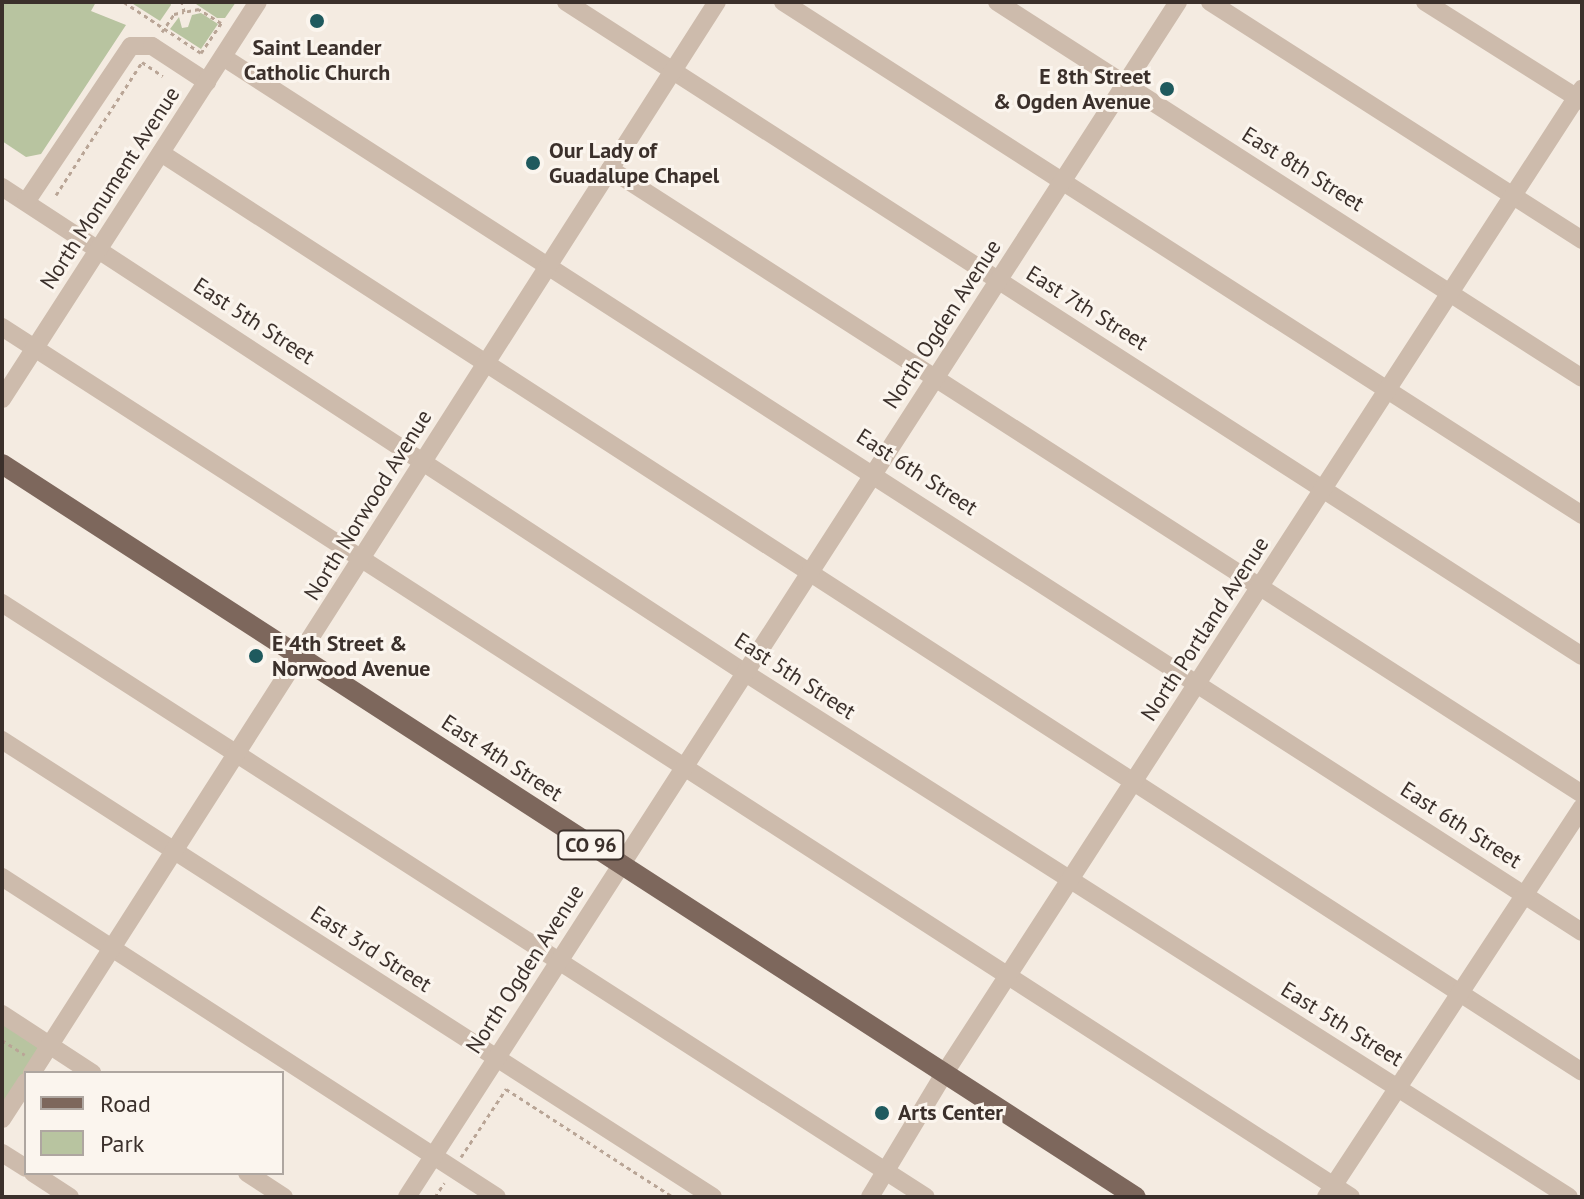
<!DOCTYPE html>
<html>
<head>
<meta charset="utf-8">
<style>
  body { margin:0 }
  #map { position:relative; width:1584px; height:1199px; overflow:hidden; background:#f4ebe1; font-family:"PT Sans",sans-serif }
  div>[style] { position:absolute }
  .green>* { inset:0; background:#b8c4a0 }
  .path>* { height:3px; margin-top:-1.5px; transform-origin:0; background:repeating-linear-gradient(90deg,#b9a596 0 4px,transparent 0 8px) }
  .minor>* { height:18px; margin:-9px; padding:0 9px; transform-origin:9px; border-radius:9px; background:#cdbbac }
  .major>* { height:20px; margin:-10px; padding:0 10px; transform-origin:10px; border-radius:10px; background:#7d675c }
  .dots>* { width:22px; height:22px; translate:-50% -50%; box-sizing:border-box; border:4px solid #fbf5ee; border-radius:50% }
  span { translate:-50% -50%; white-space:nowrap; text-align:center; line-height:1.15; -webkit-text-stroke:6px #fbf5ee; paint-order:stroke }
  .shield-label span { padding:2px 6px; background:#fbf5ee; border:2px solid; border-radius:6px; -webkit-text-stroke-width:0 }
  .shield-label { font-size:20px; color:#3b302b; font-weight:700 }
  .poi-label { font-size:22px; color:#3b302b; font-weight:700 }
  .right { translate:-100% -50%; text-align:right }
  .left { translate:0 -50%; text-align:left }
  .street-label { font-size:22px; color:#3b302b }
  .frame { position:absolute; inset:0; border:4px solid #3b302b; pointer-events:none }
  .legend { position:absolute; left:24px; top:1071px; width:260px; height:104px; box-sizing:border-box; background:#fbf5ee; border:2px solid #aea6a0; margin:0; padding:10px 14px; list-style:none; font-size:24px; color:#3b302b }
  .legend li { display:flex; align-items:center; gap:16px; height:40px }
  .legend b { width:40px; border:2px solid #aea6a0 }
</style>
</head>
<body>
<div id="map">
  <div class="green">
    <i style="clip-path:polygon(2px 2px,96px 2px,91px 11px,126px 25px,41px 154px,26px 157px,2px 141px)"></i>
    <i style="clip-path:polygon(130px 2px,170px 2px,171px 5px,160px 21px)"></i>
    <i style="clip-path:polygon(193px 2px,236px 2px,225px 18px,217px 18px)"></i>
    <i style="clip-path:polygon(201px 13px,218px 24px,201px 49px,170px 29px,179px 17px,182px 28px,188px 27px,192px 15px)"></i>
    <i style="clip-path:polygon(2px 1014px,50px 1046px,2px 1119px)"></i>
  </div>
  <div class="path">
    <i style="left:124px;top:2px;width:92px;rotate:33.5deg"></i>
    <i style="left:201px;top:53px;width:36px;rotate:-56deg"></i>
    <i style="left:221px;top:23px;width:26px;rotate:-148deg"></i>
    <i style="left:199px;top:9px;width:15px;rotate:169deg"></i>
    <i style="left:184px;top:12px;width:10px;rotate:-101deg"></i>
    <i style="left:162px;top:32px;width:22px;rotate:-56deg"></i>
    <i style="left:174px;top:14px;width:10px;rotate:-11deg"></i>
    <i style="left:142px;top:62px;width:25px;rotate:34deg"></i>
    <i style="left:56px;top:195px;width:158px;rotate:-57.1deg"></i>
    <i style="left:2px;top:1040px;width:27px;rotate:33deg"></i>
    <i style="left:461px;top:1157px;width:82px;rotate:-56.5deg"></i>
    <i style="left:506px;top:1089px;width:199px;rotate:32.9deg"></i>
    <i style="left:435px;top:1197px;width:17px;rotate:-57deg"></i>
  </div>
  <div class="minor">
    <i style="left:566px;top:2px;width:1208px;rotate:32.77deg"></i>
    <i style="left:783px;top:2px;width:950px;rotate:32.7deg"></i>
    <i style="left:997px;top:2px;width:695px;rotate:32.73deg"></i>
    <i style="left:1210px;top:2px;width:442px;rotate:32.6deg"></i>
    <i style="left:1425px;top:2px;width:186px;rotate:32.2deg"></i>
    <i style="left:223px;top:57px;width:1616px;rotate:32.78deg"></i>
    <i style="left:161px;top:153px;width:1692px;rotate:32.89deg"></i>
    <i style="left:610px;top:169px;width:1156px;rotate:32.74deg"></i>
    <i style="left:2px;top:187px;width:890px;rotate:33.17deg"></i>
    <i style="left:747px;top:674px;width:974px;rotate:32.47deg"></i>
    <i style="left:26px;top:202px;width:188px;rotate:-56.1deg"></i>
    <i style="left:131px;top:46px;width:21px"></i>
    <i style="left:152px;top:46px;width:66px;rotate:33.2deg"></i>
    <i style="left:2px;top:327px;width:1605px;rotate:32.82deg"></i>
    <i style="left:2px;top:399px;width:472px;rotate:-57.2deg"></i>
    <i style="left:2px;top:603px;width:1098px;rotate:32.74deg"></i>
    <i style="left:2px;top:740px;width:845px;rotate:32.73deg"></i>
    <i style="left:2px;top:877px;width:589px;rotate:32.88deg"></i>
    <i style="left:2px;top:1014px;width:108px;rotate:33.2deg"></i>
    <i style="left:32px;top:1073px;width:1271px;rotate:-57.4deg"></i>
    <i style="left:2px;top:1119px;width:44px;rotate:-57deg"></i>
    <i style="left:2px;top:1153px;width:28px;rotate:32deg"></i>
    <i style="left:33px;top:1173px;width:44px;rotate:33deg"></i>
    <i style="left:247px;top:1173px;width:44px;rotate:33deg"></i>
    <i style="left:407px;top:1197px;width:1422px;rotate:-57.17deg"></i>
    <i style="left:870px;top:1197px;width:144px;rotate:-59deg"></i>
    <i style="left:944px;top:1074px;width:1174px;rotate:-57.07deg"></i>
    <i style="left:1326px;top:1197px;width:466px;rotate:-56.7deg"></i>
  </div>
  <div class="major">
    <i style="left:2px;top:464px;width:1350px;rotate:32.88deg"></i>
  </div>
  <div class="dots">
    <i style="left:317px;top:21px;background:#1f5a5e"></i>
    <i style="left:1167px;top:89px;background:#1f5a5e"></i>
    <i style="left:533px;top:163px;background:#1f5a5e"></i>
    <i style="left:256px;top:656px;background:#1f5a5e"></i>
    <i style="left:882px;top:1113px;background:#1f5a5e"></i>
  </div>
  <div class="shield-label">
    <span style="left:591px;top:845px">CO 96</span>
  </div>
  <div class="poi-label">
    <span style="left:317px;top:60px">Saint Leander<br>Catholic Church</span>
    <span class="right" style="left:1151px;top:89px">E 8th Street<br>&amp; Ogden Avenue</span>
    <span class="left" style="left:549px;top:163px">Our Lady of<br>Guadalupe Chapel</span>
    <span class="left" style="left:272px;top:656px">E 4th Street &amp;<br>Norwood Avenue</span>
    <span class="left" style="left:898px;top:1113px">Arts Center</span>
  </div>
  <div class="street-label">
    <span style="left:1303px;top:169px;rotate:32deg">East 8th Street</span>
    <span style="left:110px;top:188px;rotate:-57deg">North Monument Avenue</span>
    <span style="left:1087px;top:308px;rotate:32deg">East 7th Street</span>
    <span style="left:254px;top:321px;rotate:33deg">East 5th Street</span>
    <span style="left:942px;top:324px;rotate:-57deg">North Ogden Avenue</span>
    <span style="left:917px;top:472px;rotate:33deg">East 6th Street</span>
    <span style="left:368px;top:505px;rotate:-58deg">North Norwood Avenue</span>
    <span style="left:1205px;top:629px;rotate:-57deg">North Portland Avenue</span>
    <span style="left:795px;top:676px;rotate:33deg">East 5th Street</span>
    <span style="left:502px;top:758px;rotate:33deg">East 4th Street</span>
    <span style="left:1461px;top:825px;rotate:33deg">East 6th Street</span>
    <span style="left:371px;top:949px;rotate:33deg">East 3rd Street</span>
    <span style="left:525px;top:969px;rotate:-57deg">North Ogden Avenue</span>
    <span style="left:1342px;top:1024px;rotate:32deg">East 5th Street</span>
  </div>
  <div class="frame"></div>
  <ul class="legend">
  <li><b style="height:10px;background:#7d675c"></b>Road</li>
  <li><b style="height:22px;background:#b8c4a0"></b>Park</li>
  </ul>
</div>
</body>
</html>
